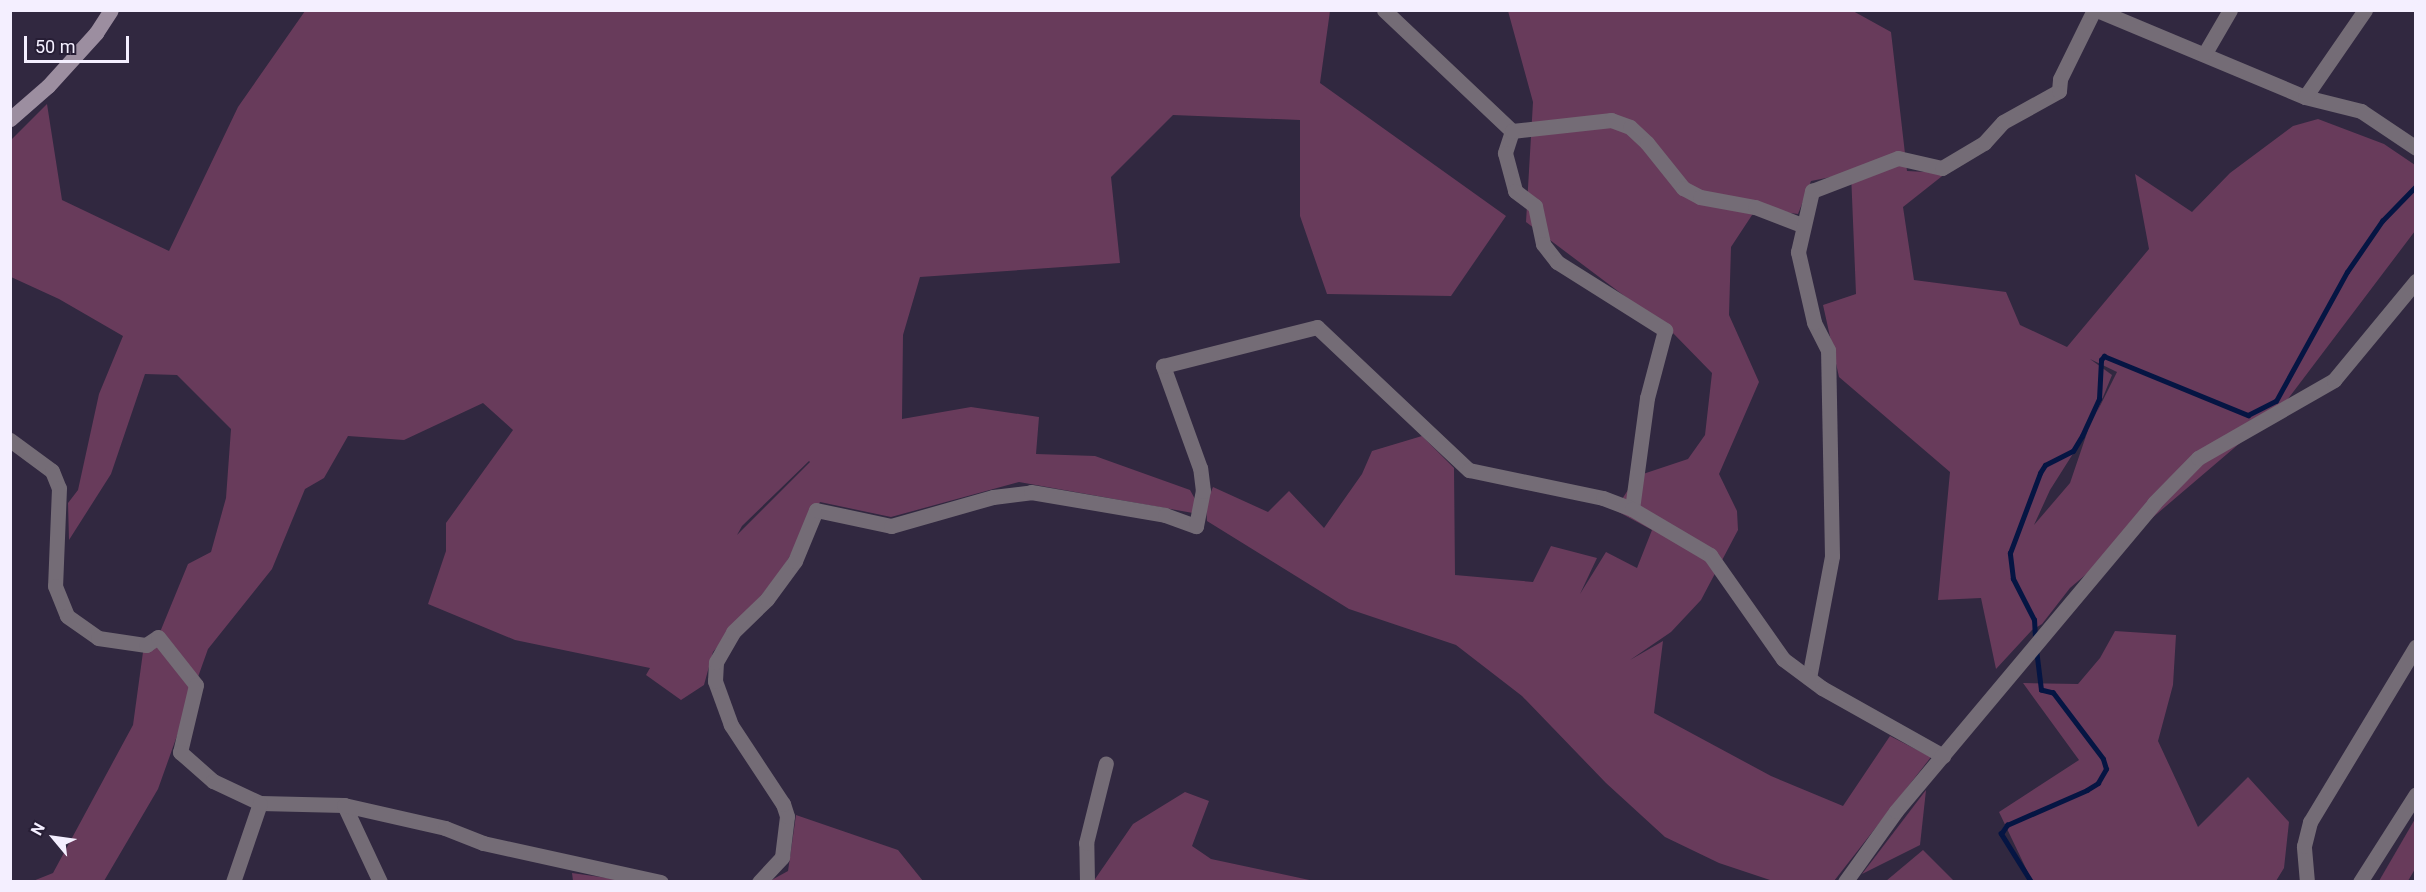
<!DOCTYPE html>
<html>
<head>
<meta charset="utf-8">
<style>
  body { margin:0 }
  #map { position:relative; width:2426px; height:892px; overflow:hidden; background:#312840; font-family:Roboto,sans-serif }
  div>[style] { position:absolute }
  .green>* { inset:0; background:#683b5b }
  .stream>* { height:4.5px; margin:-2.25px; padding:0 2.25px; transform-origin:2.25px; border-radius:2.25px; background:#051543 }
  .minor>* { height:15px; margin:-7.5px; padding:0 7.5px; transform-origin:7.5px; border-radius:7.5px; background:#746c76 }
  .tertiary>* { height:15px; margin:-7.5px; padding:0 7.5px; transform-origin:7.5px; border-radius:7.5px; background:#746c76 }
  .secondary>* { height:15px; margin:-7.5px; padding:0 7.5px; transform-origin:7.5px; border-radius:7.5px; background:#9c8ea0 }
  span { translate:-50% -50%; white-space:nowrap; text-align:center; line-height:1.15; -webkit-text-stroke:5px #271e35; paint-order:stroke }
  .frame { position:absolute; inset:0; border:12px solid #f4efff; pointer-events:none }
  .north { position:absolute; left:24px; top:808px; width:60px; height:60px; -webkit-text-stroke:4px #271e35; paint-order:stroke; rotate:299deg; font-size:16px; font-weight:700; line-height:24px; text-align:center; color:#f4efff }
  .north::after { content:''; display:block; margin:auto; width:21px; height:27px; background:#f4efff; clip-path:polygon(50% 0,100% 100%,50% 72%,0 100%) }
  .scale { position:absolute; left:24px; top:36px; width:105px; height:27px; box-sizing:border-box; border:3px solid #f4efff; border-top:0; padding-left:8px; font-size:18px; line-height:21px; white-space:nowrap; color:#f4efff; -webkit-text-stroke:4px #271e35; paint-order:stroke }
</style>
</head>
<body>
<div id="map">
  <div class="green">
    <i style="clip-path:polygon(evenodd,305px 11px,1330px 11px,1320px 83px,1506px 216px,1451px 296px,1327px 294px,1300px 216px,1300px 120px,1173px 115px,1111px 177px,1120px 263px,920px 277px,903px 335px,902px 419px,971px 407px,1039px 417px,1036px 454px,1095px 456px,1190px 490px,1195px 499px,1193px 513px,1019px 482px,891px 517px,820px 502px,781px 572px,713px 652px,704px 685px,681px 700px,646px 675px,650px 668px,515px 640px,428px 604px,446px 551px,446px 523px,513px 430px,483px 403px,404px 440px,348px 436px,324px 478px,305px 489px,272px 569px,208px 649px,158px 789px,104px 881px,33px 881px,53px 873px,133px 725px,143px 652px,158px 637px,188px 564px,211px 552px,226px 498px,231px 429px,177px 375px,145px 374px,111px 474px,69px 540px,68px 503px,78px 490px,99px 394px,123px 336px,59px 299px,11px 277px,10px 141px,47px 104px,62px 200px,169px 251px,238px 107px,305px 11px,809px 461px,810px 462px,737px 535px,742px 526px,809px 461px)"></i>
    <i style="clip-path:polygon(evenodd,1508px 11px,1853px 11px,1891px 32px,1907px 171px,1946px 173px,1903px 207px,1914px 280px,2006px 292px,2020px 325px,2067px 347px,2149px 249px,2135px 174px,2192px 212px,2230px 173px,2293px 126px,2318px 119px,2384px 144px,2415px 165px,2415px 231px,2281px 408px,2070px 588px,2042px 624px,2032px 630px,1996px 669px,1981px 598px,1938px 600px,1950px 472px,1839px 377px,1823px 305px,1856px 294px,1851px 173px,1811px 181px,1798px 214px,1756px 209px,1731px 247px,1729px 315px,1759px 382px,1719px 474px,1737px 511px,1738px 530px,1701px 600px,1671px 632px,1630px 660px,1663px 641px,1654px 713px,1771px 776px,1843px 806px,1890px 736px,1931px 757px,1834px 881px,1773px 881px,1719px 863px,1665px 837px,1606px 783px,1522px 696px,1456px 645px,1349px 609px,1207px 521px,1206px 504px,1213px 487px,1268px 512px,1289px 491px,1324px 528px,1362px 474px,1372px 451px,1422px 436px,1454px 468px,1455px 575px,1533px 582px,1551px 546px,1597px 558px,1580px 594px,1606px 552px,1637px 568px,1652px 530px,1615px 510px,1637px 476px,1688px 459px,1705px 435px,1712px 373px,1671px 331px,1526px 222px,1533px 102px,1508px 11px,2090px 359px,2117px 372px,2097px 412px,2112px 375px,2090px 359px,1508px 11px,2088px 430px,2070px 483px,2034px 525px,2050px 490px,2088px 430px)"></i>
    <i style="clip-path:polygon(2115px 631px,2176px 635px,2173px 685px,2158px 741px,2198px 827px,2248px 777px,2289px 822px,2284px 868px,2276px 881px,2032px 881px,1999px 812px,2079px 760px,2023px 683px,2078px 684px,2100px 658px)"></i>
    <i style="clip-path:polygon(1926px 790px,1920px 845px,1862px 874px)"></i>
    <i style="clip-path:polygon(1185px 792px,1209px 801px,1192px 846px,1211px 859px,1314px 881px,1093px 882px,1133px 824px)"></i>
    <i style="clip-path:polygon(796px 815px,898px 850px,923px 881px,768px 882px,788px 871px)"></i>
    <i style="clip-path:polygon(2415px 819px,2415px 869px,2408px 881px,2379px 881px)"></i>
    <i style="clip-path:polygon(1923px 850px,1954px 881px,1886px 881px)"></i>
    <i style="clip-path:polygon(572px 873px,629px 881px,573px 881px)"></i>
  </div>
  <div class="stream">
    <i style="left:2035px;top:638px;width:18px;rotate:-93deg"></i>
    <i style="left:2034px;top:620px;width:46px;rotate:-117.1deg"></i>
    <i style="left:2013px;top:579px;width:26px;rotate:-97deg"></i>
    <i style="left:2010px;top:553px;width:85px;rotate:-69.4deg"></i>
    <i style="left:2040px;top:473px;width:9px;rotate:-58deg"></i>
    <i style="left:2045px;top:465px;width:31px;rotate:-27deg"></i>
    <i style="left:2073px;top:451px;width:17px;rotate:-59deg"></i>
    <i style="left:2082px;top:436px;width:41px;rotate:-65.3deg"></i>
    <i style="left:2099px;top:399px;width:39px;rotate:-87deg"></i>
    <i style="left:2101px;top:360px;width:5px;rotate:-53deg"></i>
    <i style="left:2104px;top:356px;width:156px;rotate:22.3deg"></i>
    <i style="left:2248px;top:415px;width:31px;rotate:-27deg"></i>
    <i style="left:2276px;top:401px;width:147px;rotate:-61.2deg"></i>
    <i style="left:2347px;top:272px;width:62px;rotate:-55.5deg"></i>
    <i style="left:2382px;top:221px;width:49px;rotate:-45.8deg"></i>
    <i style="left:2031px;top:882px;width:57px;rotate:-122deg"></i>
    <i style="left:2001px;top:834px;width:11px;rotate:-56deg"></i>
    <i style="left:2007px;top:825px;width:87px;rotate:-23.6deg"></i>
    <i style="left:2087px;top:790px;width:13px;rotate:-32deg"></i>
    <i style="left:2098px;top:783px;width:16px;rotate:-60deg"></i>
    <i style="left:2106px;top:769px;width:10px;rotate:-107deg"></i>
    <i style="left:2103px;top:759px;width:83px;rotate:-127.1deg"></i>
    <i style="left:2053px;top:693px;width:12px;rotate:-166deg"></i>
    <i style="left:2041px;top:690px;width:41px;rotate:-97deg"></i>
  </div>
  <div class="minor">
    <i style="left:1384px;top:10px;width:176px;rotate:43.4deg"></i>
    <i style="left:2097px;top:10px;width:225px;rotate:22.7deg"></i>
    <i style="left:2305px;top:97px;width:58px;rotate:14deg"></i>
    <i style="left:2361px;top:111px;width:66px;rotate:33.9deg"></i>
    <i style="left:2205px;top:53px;width:50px;rotate:-59.8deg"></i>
    <i style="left:2305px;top:97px;width:106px;rotate:-55.4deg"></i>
    <i style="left:1512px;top:131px;width:23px;rotate:108deg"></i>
    <i style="left:1505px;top:153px;width:39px;rotate:75deg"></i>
    <i style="left:1515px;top:191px;width:25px;rotate:37deg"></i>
    <i style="left:1535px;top:206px;width:39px;rotate:78deg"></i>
    <i style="left:1543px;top:244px;width:23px;rotate:52deg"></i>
    <i style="left:1557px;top:262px;width:128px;rotate:32.2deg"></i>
    <i style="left:1665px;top:330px;width:70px;rotate:104.8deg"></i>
    <i style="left:1647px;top:398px;width:112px;rotate:97.7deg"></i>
    <i style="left:1512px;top:131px;width:100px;rotate:-6.3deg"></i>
    <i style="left:1611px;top:120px;width:20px;rotate:20deg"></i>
    <i style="left:1630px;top:127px;width:23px;rotate:43deg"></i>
    <i style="left:1647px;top:143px;width:58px;rotate:51.3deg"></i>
    <i style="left:1683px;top:188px;width:19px;rotate:28deg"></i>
    <i style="left:1700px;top:197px;width:56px;rotate:10.3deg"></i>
    <i style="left:1755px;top:207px;width:50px;rotate:21deg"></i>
    <i style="left:10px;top:440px;width:52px;rotate:36.4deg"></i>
    <i style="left:52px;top:471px;width:18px;rotate:68deg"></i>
    <i style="left:59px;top:488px;width:98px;rotate:92.3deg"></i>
    <i style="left:55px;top:586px;width:32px;rotate:68deg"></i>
    <i style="left:67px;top:616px;width:38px;rotate:35deg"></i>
    <i style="left:98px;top:638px;width:49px;rotate:8.3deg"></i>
    <i style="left:146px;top:645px;width:14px;rotate:-34deg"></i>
    <i style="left:158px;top:637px;width:61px;rotate:51.6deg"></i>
    <i style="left:196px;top:685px;width:69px;rotate:103.4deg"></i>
    <i style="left:180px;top:752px;width:44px;rotate:41.3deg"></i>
    <i style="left:213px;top:781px;width:52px;rotate:25.1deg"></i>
    <i style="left:260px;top:803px;width:84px;rotate:1.4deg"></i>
    <i style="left:344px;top:805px;width:85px;rotate:64.9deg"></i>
    <i style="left:1809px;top:678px;width:124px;rotate:-79.3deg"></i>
    <i style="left:1832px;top:556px;width:206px;rotate:-91.1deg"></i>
    <i style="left:1828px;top:350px;width:31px;rotate:-117deg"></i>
    <i style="left:1814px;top:322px;width:72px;rotate:-102.9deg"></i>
    <i style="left:1798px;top:252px;width:63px;rotate:-77.1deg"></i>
    <i style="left:1812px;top:191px;width:92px;rotate:-21deg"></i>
    <i style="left:1898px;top:158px;width:45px;rotate:12.8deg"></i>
    <i style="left:1942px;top:168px;width:49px;rotate:-30.8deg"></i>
    <i style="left:1984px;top:143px;width:28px;rotate:-48deg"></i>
    <i style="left:2003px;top:122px;width:64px;rotate:-29deg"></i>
    <i style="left:2059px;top:91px;width:12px;rotate:-85deg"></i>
    <i style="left:2060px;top:79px;width:77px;rotate:-63.8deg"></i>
    <i style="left:344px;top:805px;width:104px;rotate:12.8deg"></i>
    <i style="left:445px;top:828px;width:41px;rotate:21.5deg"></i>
    <i style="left:483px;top:843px;width:182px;rotate:12.4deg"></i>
    <i style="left:233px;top:882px;width:83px;rotate:-71.1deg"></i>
    <i style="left:759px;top:882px;width:34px;rotate:-47deg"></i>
    <i style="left:782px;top:857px;width:41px;rotate:-83deg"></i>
    <i style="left:787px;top:816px;width:13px;rotate:-108deg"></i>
    <i style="left:783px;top:804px;width:95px;rotate:-123.4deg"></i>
    <i style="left:731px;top:725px;width:47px;rotate:-110deg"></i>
    <i style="left:715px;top:681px;width:19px;rotate:-87deg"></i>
    <i style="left:716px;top:662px;width:34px;rotate:-60deg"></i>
    <i style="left:733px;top:632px;width:47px;rotate:-44.1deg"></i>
    <i style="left:767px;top:599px;width:47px;rotate:-53.6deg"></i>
    <i style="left:795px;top:561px;width:55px;rotate:-67.6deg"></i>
    <i style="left:816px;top:510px;width:77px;rotate:12deg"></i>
    <i style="left:891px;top:526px;width:106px;rotate:-15.9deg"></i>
    <i style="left:993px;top:497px;width:38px;rotate:-7deg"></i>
    <i style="left:1031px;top:492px;width:136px;rotate:9.7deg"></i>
    <i style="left:1165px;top:515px;width:33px;rotate:20deg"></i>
    <i style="left:1196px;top:526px;width:36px;rotate:-79deg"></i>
    <i style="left:1203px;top:491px;width:23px;rotate:-97deg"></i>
    <i style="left:1200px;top:468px;width:109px;rotate:-109.9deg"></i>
    <i style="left:1163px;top:366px;width:159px;rotate:-14.2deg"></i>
    <i style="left:1317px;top:327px;width:209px;rotate:43.3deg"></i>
    <i style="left:1469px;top:470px;width:137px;rotate:11.8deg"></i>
    <i style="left:1603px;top:498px;width:31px;rotate:21deg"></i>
    <i style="left:1632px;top:509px;width:91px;rotate:30.5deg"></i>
    <i style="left:1710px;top:555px;width:127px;rotate:54.9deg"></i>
    <i style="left:1783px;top:659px;width:49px;rotate:36.6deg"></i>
    <i style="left:1822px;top:688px;width:139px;rotate:29.3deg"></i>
    <i style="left:1087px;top:882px;width:39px;rotate:-91deg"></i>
    <i style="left:1086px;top:843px;width:82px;rotate:-76deg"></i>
    <i style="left:1845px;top:882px;width:87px;rotate:-54.3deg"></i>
    <i style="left:1896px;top:811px;width:402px;rotate:-50deg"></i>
    <i style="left:2154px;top:503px;width:63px;rotate:-45.6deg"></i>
    <i style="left:2198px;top:458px;width:157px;rotate:-29.8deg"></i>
    <i style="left:2334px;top:380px;width:129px;rotate:-50.4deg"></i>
    <i style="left:2360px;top:882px;width:104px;rotate:-57.5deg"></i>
  </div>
  <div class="tertiary">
    <i style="left:2307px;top:882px;width:36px;rotate:-95deg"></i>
    <i style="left:2304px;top:846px;width:25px;rotate:-76deg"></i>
    <i style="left:2310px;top:822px;width:205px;rotate:-58.9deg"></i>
  </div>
  <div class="secondary">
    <i style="left:10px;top:119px;width:50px;rotate:-41deg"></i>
    <i style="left:48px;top:86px;width:72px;rotate:-47.8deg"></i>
    <i style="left:96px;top:33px;width:27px;rotate:-57deg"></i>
  </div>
  <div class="frame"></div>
  <div class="north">N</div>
  <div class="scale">50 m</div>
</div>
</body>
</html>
